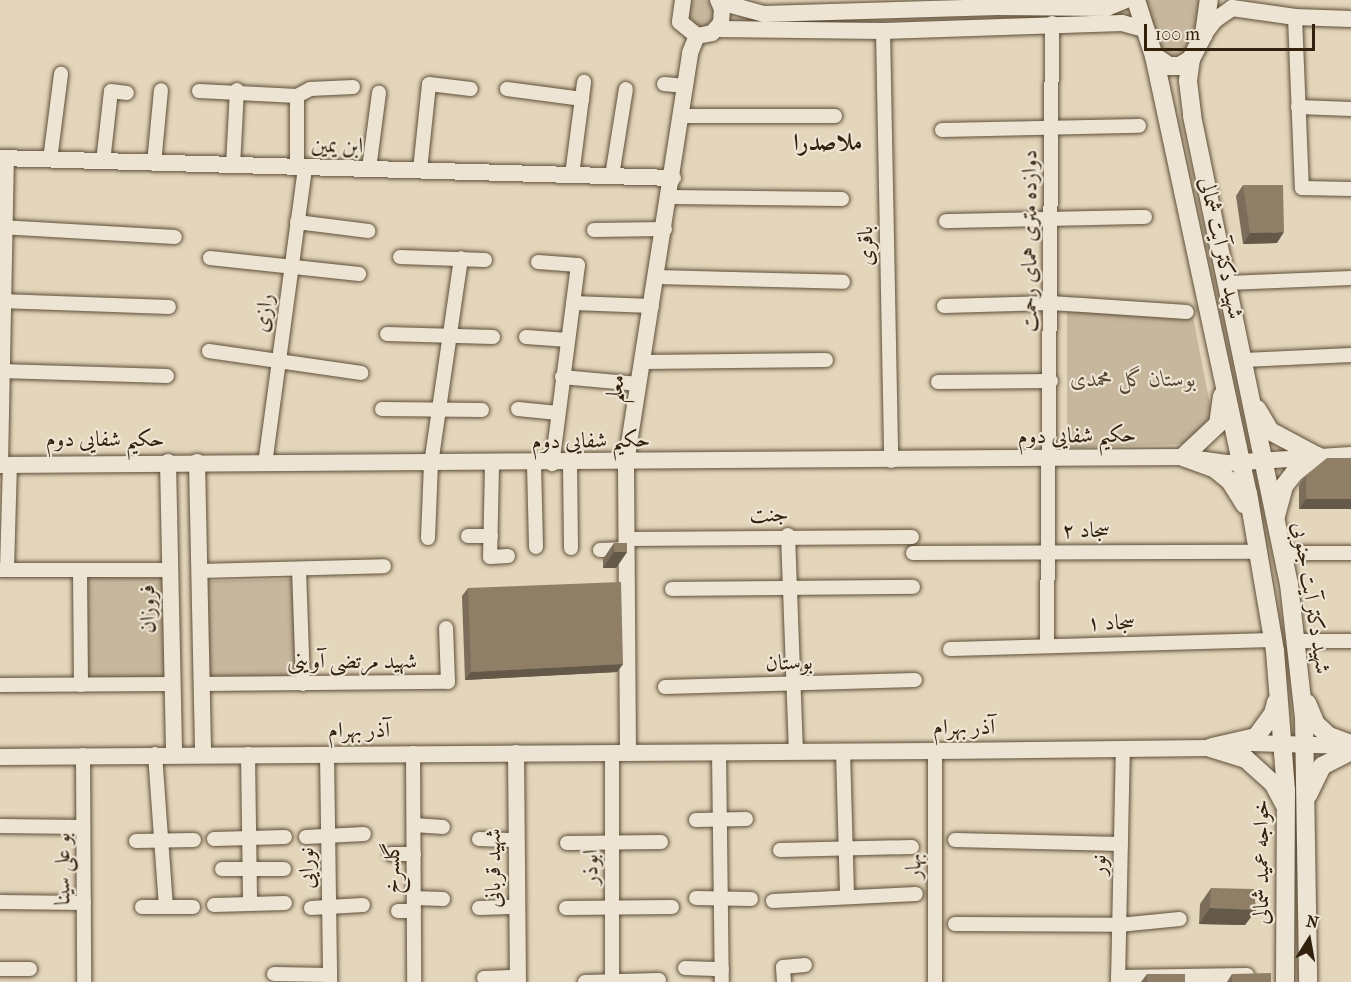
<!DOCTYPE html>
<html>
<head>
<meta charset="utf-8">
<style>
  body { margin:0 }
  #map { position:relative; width:1351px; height:982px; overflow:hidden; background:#e4d6bb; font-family:"IM FELL French Canon",Amiri,serif }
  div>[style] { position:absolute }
  .green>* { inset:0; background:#c6b79d }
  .round { border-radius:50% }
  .roads { filter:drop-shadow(0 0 2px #5e4e38) drop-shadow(0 0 2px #5e4e38) }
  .minor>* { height:14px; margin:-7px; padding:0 7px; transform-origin:7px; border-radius:7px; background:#ede4d3 }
  .tertiary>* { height:16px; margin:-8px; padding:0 8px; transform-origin:8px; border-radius:8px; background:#ede4d3 }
  .secondary>* { height:18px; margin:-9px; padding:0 9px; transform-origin:9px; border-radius:9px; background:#ede4d3 }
  .wall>* { inset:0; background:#7b6d59 }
  .shaded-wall>* { inset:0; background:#645948 }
  .building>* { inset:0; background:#8f7f67 }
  span { translate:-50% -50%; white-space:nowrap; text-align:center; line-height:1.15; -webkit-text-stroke:4.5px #ede4d3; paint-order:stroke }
  .street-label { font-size:22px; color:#32210d }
  .park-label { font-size:22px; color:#574631; font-style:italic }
  .neighbourhood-label { font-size:24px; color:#32210d; font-weight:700 }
  .north { position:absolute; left:1279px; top:910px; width:60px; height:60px; -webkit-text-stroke:4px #ede4d3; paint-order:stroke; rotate:11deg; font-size:16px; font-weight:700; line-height:24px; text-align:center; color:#32210d }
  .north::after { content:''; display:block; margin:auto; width:21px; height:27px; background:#32210d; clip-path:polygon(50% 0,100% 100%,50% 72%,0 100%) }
  .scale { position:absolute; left:1144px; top:24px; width:171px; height:27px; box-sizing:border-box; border:3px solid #32210d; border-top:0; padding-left:8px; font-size:18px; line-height:21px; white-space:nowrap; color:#32210d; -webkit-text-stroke:4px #ede4d3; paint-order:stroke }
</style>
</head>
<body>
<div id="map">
  <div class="green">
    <i class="round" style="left:686px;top:-2px;width:30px;height:30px"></i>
    <i style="clip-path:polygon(1142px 0,1205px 0,1201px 30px,1183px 60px,1163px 56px)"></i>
    <i style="clip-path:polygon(1067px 311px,1193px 317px,1212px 415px,1189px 444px,1067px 448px)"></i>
    <i style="clip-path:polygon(85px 577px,163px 578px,165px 678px,86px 677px)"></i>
    <i style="clip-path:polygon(294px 579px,295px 676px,210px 676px,208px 581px)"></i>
  </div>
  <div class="roads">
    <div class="minor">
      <i style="left:1295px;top:17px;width:171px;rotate:87.7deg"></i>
      <i style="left:1302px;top:188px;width:49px;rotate:1.2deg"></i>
      <i style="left:883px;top:31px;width:430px;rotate:88.9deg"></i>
      <i style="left:664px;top:84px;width:22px;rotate:5deg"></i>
      <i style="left:507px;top:89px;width:76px;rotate:7.6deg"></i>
      <i style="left:199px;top:91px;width:98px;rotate:2.9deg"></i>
      <i style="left:297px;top:96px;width:15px;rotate:-28deg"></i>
      <i style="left:310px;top:89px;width:43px;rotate:-2.7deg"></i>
      <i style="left:297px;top:96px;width:72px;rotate:90deg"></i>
      <i style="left:1298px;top:107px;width:53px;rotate:2.2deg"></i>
      <i style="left:683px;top:116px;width:152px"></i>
      <i style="left:942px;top:130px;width:197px;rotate:-1.2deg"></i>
      <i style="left:50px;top:160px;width:87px;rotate:-82.7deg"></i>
      <i style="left:103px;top:162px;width:71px;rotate:-83.6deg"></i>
      <i style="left:111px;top:91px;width:16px;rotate:7deg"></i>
      <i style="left:154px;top:164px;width:74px;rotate:-84.6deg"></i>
      <i style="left:233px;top:166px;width:76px;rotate:-87deg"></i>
      <i style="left:369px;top:169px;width:77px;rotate:-82.5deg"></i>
      <i style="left:420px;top:170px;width:86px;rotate:-84deg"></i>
      <i style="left:429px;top:84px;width:42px;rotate:6.8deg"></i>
      <i style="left:572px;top:175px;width:94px;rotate:-82.6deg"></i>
      <i style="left:612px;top:176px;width:88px;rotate:-80.9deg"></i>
      <i style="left:670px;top:197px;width:172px;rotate:0.7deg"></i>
      <i style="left:946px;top:221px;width:199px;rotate:-1.2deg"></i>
      <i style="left:297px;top:222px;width:72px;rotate:7.2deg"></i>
      <i style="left:0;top:227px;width:175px;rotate:3.3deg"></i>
      <i style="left:594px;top:230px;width:71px;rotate:-0.8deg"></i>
      <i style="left:400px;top:257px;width:85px;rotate:2deg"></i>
      <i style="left:210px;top:258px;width:150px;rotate:6.1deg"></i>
      <i style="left:538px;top:262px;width:40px;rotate:4.3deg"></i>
      <i style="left:578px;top:265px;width:201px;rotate:97.4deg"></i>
      <i style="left:657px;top:277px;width:186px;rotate:1.5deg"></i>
      <i style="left:1227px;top:283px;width:124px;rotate:-2.3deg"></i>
      <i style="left:0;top:301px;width:169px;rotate:2deg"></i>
      <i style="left:573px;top:303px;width:79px;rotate:2.2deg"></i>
      <i style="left:944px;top:306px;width:107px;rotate:-1.6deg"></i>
      <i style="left:1051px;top:303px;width:136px;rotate:3.8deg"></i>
      <i style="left:387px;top:334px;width:106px;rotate:1.6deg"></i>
      <i style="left:526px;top:337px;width:42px;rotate:4.1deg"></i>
      <i style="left:209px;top:351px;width:154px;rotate:8.2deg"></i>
      <i style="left:1244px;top:360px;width:107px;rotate:-2.7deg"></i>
      <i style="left:643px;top:362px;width:183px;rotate:-0.6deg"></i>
      <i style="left:0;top:371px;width:167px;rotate:1.7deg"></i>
      <i style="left:562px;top:377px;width:77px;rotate:5.2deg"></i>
      <i style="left:938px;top:382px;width:113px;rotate:-0.5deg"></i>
      <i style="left:382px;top:409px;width:100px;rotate:0.6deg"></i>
      <i style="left:518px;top:409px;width:40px;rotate:5.7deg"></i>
      <i style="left:265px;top:464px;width:299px;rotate:-82.3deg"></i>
      <i style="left:534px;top:464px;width:83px;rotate:88.6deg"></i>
      <i style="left:570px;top:464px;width:84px;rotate:89.3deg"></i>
      <i style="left:1px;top:465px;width:307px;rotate:-88.9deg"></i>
      <i style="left:492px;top:465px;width:92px;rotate:91.2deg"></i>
      <i style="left:490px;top:557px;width:18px;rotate:-3deg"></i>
      <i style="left:788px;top:535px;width:216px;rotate:87.9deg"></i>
      <i style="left:468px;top:536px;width:23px"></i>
      <i style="left:428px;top:538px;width:74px;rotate:-87.7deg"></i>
      <i style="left:431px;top:464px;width:208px;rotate:-81.7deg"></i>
      <i style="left:626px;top:539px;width:286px;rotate:-0.4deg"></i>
      <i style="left:600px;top:550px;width:27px;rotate:-2deg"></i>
      <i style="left:913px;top:553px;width:346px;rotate:-0.2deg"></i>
      <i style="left:1282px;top:553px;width:69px"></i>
      <i style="left:299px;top:569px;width:115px;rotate:88deg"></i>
      <i style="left:0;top:570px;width:170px"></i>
      <i style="left:7px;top:570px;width:106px;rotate:-88.4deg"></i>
      <i style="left:80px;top:570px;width:115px;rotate:89.5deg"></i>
      <i style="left:199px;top:571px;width:185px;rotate:-1.5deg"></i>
      <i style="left:672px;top:589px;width:241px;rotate:-0.5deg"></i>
      <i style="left:1296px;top:641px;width:55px"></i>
      <i style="left:1047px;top:645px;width:622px;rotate:-89.54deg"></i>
      <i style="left:950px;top:649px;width:324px;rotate:-1.6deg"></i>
      <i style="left:202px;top:684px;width:246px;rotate:-0.5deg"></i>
      <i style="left:448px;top:682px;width:54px;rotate:-92.1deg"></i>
      <i style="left:0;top:685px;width:172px;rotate:-0.3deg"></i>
      <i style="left:665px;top:687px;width:250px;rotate:-1.6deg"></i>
      <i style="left:843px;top:751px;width:145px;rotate:88.4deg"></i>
      <i style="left:935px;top:751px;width:231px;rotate:90deg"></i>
      <i style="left:719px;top:752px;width:230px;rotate:89.3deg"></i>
      <i style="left:413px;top:753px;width:229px;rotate:89.7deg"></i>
      <i style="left:155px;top:754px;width:153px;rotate:85.9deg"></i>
      <i style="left:248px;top:754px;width:150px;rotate:89.2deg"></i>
      <i style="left:327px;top:754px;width:228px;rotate:89.2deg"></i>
      <i style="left:83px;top:755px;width:227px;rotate:89.7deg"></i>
      <i style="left:696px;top:820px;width:50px;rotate:-1.1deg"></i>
      <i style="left:414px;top:825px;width:29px;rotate:4deg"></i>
      <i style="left:0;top:826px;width:83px;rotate:0.7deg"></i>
      <i style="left:306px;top:837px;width:58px;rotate:-3deg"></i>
      <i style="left:214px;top:839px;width:71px;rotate:-1.6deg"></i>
      <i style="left:479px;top:839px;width:38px;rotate:2deg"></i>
      <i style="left:955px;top:840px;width:166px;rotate:1.4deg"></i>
      <i style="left:136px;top:841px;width:58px;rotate:-1deg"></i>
      <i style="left:567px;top:843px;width:94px;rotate:-0.6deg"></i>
      <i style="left:780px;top:850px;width:132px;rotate:-1.3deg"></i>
      <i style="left:391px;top:854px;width:23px"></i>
      <i style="left:222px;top:869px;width:62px"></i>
      <i style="left:414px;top:898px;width:29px;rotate:2deg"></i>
      <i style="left:696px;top:898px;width:55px;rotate:1deg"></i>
      <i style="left:773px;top:901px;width:143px;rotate:-2.8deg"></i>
      <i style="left:0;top:902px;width:84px;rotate:0.7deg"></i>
      <i style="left:214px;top:905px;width:71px;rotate:-1.6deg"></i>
      <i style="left:142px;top:907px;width:51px"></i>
      <i style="left:311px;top:908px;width:52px;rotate:-3.3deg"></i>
      <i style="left:479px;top:908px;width:38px;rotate:-2deg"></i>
      <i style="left:566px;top:908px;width:106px;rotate:-0.5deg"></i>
      <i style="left:398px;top:911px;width:16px"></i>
      <i style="left:955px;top:924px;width:164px;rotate:0.3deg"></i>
      <i style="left:1119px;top:925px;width:61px;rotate:-5.6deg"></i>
      <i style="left:685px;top:968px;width:37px;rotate:2deg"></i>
      <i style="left:0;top:969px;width:30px"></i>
      <i style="left:274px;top:974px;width:56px;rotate:1deg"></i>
      <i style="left:1118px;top:977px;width:129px;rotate:-0.9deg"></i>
      <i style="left:484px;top:978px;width:34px;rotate:-2deg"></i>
      <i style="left:585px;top:982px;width:74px;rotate:-1.5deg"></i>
      <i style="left:612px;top:982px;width:230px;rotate:-90deg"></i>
      <i style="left:784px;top:982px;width:15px;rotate:-94deg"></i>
      <i style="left:783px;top:967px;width:22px;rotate:-5deg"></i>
      <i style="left:1118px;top:982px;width:234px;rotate:-88.8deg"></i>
    </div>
    <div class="tertiary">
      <i style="left:683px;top:0;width:22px;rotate:98deg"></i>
      <i style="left:680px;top:22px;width:22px;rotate:39deg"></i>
      <i style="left:697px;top:36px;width:15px;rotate:-11deg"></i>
      <i style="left:712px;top:33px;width:13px;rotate:-48deg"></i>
      <i style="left:721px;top:23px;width:14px;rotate:-86deg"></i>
      <i style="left:722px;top:9px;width:10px;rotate:-114deg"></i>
      <i style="left:720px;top:2px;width:46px;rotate:15.3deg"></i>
      <i style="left:764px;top:14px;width:234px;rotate:-1.7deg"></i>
      <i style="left:998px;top:7px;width:109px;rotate:0.5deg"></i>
      <i style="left:1107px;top:8px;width:21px;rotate:-23deg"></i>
      <i style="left:717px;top:29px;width:166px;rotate:0.7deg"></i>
      <i style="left:883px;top:31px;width:239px;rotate:-1.9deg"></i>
      <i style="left:1122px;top:23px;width:23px;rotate:15deg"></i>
      <i style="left:1204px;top:34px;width:18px;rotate:-52deg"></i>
      <i style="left:1215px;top:20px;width:21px;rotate:-35deg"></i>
      <i style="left:1232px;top:8px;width:64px;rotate:8.1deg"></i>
      <i style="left:1295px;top:17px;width:56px;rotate:2deg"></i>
      <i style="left:0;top:158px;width:673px;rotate:1.7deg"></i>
      <i style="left:168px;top:462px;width:292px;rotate:88.8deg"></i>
      <i style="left:197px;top:462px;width:292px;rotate:88.8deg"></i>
      <i style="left:0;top:465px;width:1183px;rotate:-0.39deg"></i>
      <i style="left:1183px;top:457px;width:44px;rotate:7.8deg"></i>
      <i style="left:1227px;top:463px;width:124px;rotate:-3.7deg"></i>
      <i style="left:516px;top:753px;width:229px;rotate:89.5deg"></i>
      <i style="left:628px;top:753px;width:290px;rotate:-90.4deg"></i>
      <i style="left:626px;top:463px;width:415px;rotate:-81.1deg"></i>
      <i style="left:690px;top:53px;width:18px;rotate:-68deg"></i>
      <i style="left:0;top:757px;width:935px;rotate:-0.37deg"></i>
      <i style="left:935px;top:751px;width:275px;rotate:-0.6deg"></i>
      <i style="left:1210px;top:748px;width:40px;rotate:-7.1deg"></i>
      <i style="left:1250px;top:743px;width:97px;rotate:1.8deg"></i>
    </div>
    <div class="secondary">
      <i style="left:1136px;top:0;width:59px;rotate:72.2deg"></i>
      <i style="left:1154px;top:56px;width:18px;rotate:34deg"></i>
      <i style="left:1169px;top:66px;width:11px"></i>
      <i style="left:1180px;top:66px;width:13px;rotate:-32deg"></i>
      <i style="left:1191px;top:59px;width:28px;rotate:-63deg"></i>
      <i style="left:1204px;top:34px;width:34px;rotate:-82deg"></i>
      <i style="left:1154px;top:56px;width:447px;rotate:77.9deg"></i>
      <i style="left:1248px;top:493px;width:160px;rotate:80.3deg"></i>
      <i style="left:1275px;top:651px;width:139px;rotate:85.5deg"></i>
      <i style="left:1286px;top:790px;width:192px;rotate:90.3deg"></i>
      <i style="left:1191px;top:59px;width:22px;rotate:98deg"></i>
      <i style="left:1188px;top:81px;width:35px;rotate:83deg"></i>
      <i style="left:1192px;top:116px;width:478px;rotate:78.3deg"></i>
      <i style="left:1289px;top:584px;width:134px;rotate:83.6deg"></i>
      <i style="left:1304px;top:717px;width:265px;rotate:89.1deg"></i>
      <i style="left:1222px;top:396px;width:28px;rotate:98deg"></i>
      <i style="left:1218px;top:424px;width:48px;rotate:136.7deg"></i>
      <i style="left:1183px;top:457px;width:33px;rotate:20deg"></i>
      <i style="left:1214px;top:468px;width:21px;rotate:39deg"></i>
      <i style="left:1230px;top:481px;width:28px;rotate:58deg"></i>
      <i style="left:1257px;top:409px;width:26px;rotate:59deg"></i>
      <i style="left:1270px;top:431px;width:53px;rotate:28deg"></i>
      <i style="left:1276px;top:516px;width:31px;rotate:-75deg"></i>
      <i style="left:1284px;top:486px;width:16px;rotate:-52deg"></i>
      <i style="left:1294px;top:473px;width:29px;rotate:-36deg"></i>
      <i style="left:1307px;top:703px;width:23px;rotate:67deg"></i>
      <i style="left:1316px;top:724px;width:18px;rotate:43deg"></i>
      <i style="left:1329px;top:736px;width:23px;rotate:20deg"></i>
      <i style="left:1212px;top:747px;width:45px;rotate:-12.8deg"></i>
      <i style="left:1256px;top:737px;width:29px;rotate:-54deg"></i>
      <i style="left:1273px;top:714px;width:12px;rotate:-76deg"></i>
      <i style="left:1210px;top:748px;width:38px;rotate:17deg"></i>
      <i style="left:1246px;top:759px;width:36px;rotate:42deg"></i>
      <i style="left:1273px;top:783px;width:24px;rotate:62deg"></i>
      <i style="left:1308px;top:795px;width:32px;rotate:-64deg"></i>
      <i style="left:1322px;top:766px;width:33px;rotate:-27deg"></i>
    </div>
  </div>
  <div class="wall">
    <i style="clip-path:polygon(1243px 185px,1277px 243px,1243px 244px,1236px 196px)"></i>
    <i style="clip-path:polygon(1351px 458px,1299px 509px,1299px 485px,1306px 475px)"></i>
    <i style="clip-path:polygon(614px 543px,627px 552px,616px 568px,603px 568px,603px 559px)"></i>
    <i style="clip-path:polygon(468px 588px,623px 664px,617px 672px,465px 680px,462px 596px)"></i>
    <i style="clip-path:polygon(1211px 888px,1256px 910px,1245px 925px,1199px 924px,1200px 904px)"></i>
    <i style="clip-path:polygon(1147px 974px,1185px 982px,1141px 982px)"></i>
    <i style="clip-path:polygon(1232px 974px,1271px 982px,1227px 982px)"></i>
  </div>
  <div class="shaded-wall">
    <i style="clip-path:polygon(1284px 232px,1277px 243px,1243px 244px,1250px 233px)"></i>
    <i style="clip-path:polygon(1306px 499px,1351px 499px,1351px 509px,1299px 509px)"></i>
    <i style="clip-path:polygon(614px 552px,627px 552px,616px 568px,603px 568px)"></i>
    <i style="clip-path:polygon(623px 664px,617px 672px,465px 680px,471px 672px)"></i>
    <i style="clip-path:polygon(1210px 908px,1256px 910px,1245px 925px,1199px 924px)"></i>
  </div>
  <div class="building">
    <i style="clip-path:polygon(1243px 185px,1283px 185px,1284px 232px,1250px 233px)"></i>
    <i style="clip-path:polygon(1327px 458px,1351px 458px,1351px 499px,1306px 499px,1306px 475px)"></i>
    <i style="clip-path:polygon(614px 543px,627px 543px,627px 552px,614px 552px)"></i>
    <i style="clip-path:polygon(621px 582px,623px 664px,471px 672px,468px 588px)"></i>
    <i style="clip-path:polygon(1211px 888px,1254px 889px,1256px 910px,1210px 908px)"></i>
    <i style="clip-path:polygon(1271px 973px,1271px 982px,1232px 982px,1232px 974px)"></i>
    <i style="clip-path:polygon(1147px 974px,1185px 974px,1185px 982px,1147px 982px)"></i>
  </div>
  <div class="street-label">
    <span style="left:337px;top:146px;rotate:1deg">ابن یمین</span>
    <span style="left:1030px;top:241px;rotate:-90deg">دوازده متری همای رحمت</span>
    <span style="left:866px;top:246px;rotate:-91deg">باقری</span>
    <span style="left:1221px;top:248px;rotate:78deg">شهید دکتر آیت شمالی</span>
    <span style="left:264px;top:313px;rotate:-82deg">رازی</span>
    <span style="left:616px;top:388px;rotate:-81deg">معلم</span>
    <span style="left:1077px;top:436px;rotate:-1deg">حکیم شفایی دوم</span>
    <span style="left:105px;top:440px">حکیم شفایی دوم</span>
    <span style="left:591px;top:441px;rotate:-1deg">حکیم شفایی دوم</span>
    <span style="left:769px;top:515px;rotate:-1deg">جنت</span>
    <span style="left:1086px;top:531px">سجاد ۲</span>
    <span style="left:1311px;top:598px;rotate:81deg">شهید دکتر آیت جنوبی</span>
    <span style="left:148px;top:609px;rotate:-91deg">فروزان</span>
    <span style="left:1111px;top:623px;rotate:-1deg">سجاد ۱</span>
    <span style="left:352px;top:662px">شهید مرتضی آوینی</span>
    <span style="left:789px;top:663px;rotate:-2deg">بوستان</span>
    <span style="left:964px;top:728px">آذر بهرام</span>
    <span style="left:359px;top:731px">آذر بهرام</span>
    <span style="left:1262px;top:862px;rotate:-90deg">خواجه عمید شمالی</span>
    <span style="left:1099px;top:865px;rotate:-89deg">نور</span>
    <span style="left:914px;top:866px;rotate:-90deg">بهار</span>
    <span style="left:591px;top:867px;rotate:-90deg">ابوذر</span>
    <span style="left:307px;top:868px;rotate:-91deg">نورایی</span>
    <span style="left:393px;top:868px;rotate:-90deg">گلسرخ</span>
    <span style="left:494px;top:868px;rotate:-90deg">شهید قربانی</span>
    <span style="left:63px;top:869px;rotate:-90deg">بو علی سینا</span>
  </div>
  <div class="park-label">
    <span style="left:1133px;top:380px">بوستان گل محمدی</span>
  </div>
  <div class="neighbourhood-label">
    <span style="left:828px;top:143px">ملاصدرا</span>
  </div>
  <div class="north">N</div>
  <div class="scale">100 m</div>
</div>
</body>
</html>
